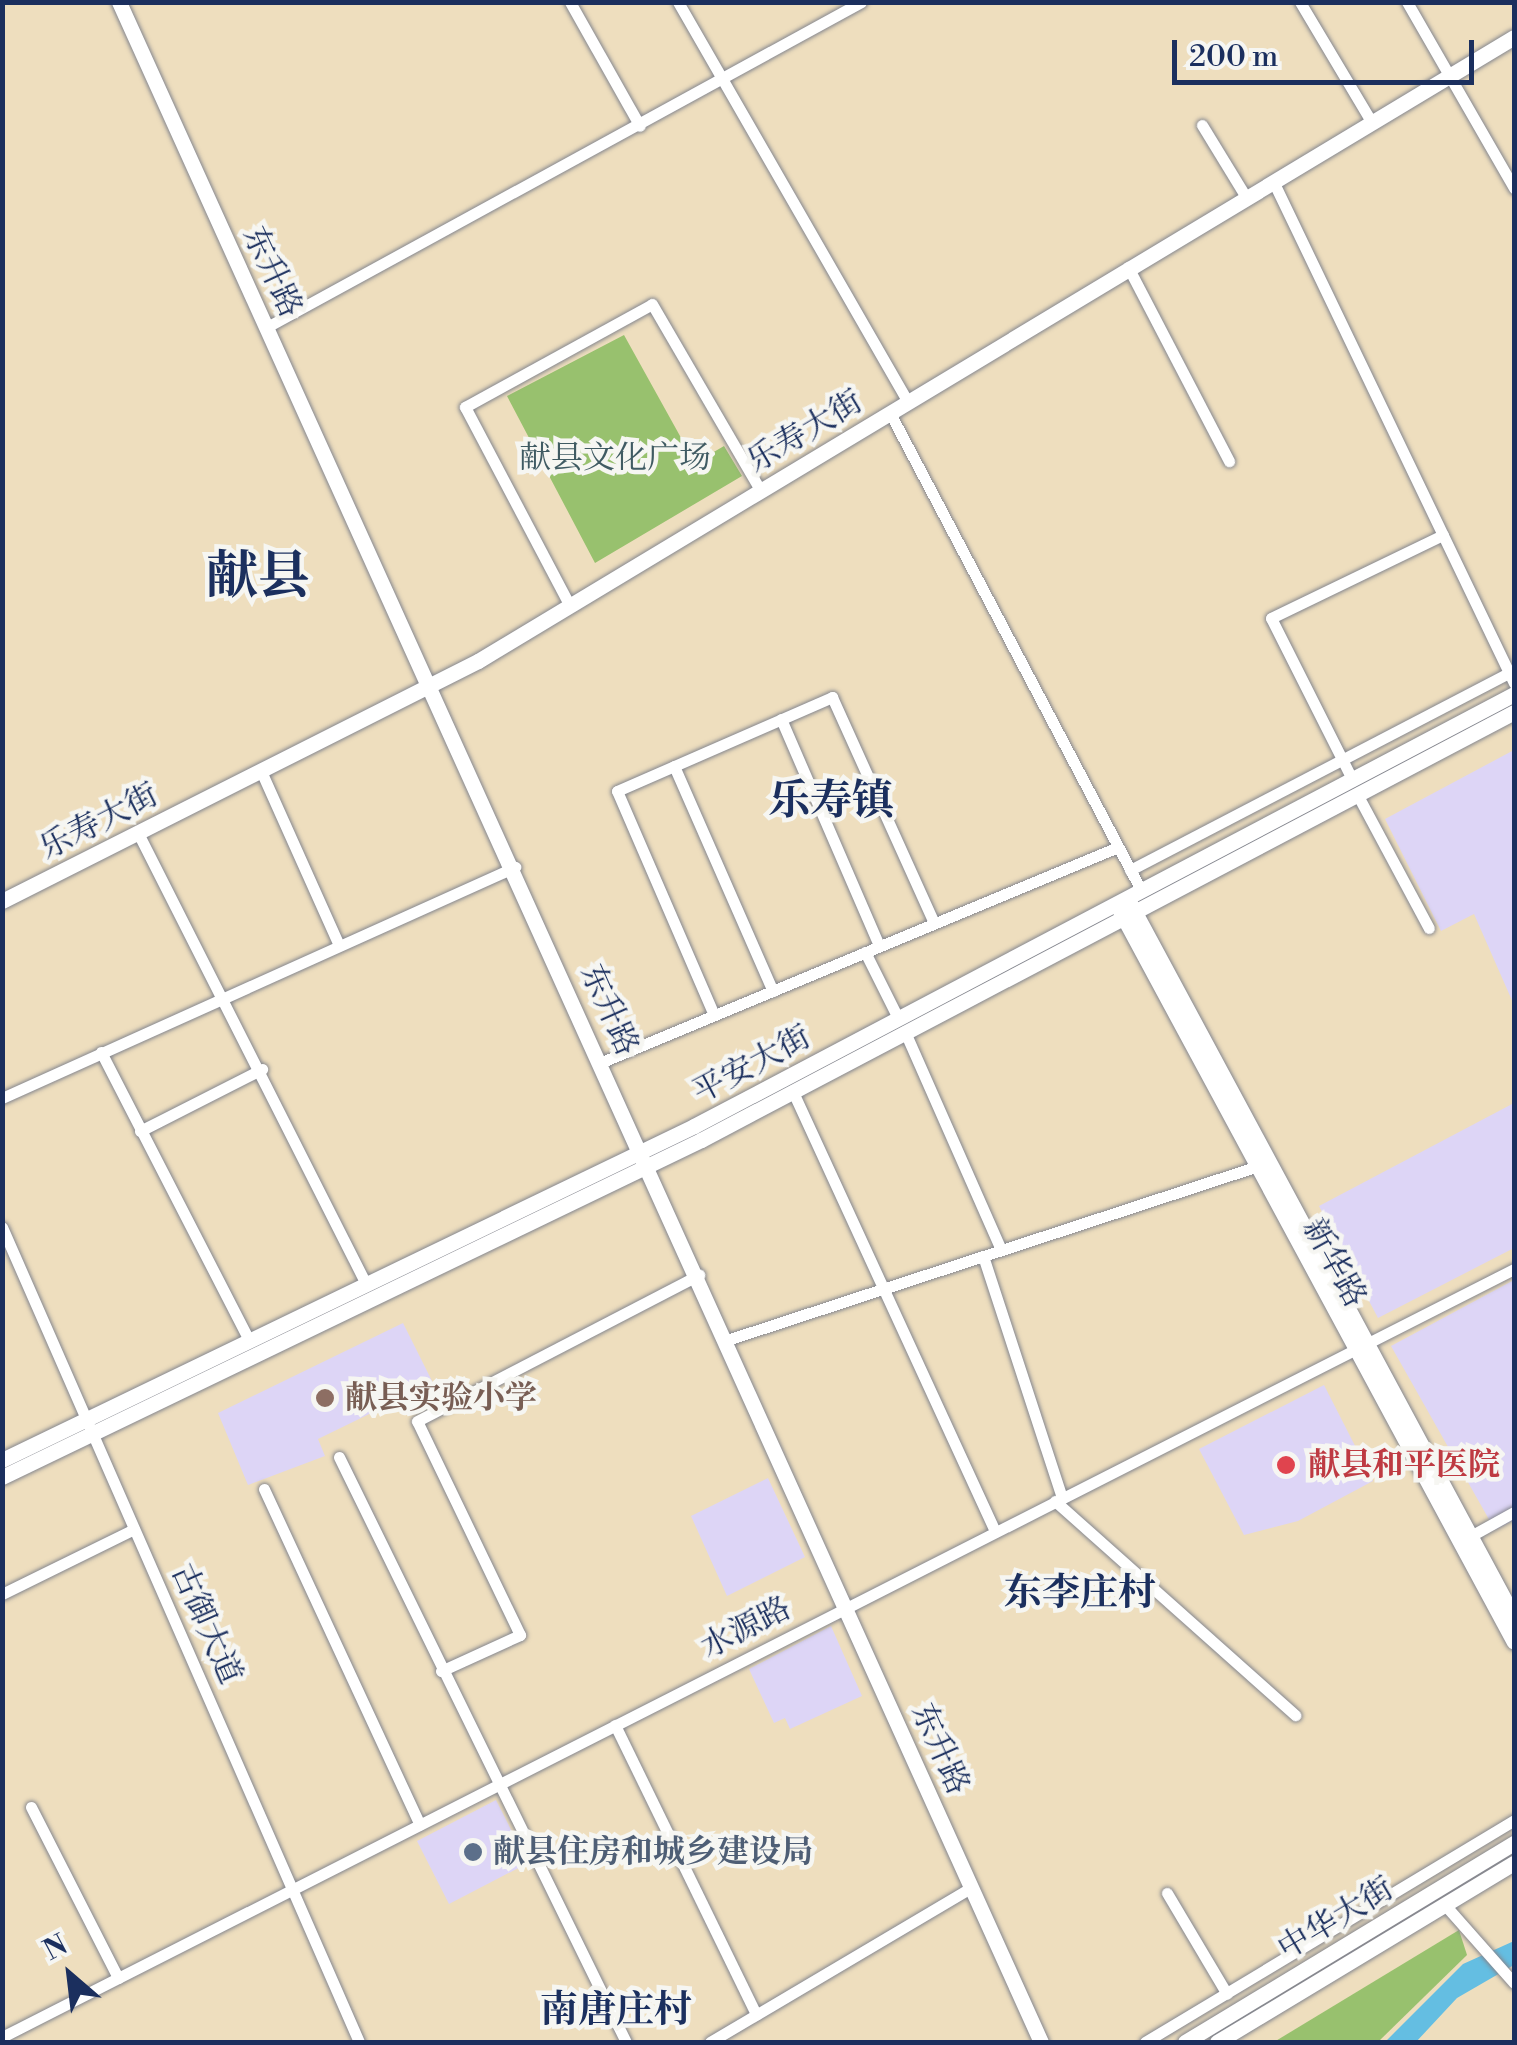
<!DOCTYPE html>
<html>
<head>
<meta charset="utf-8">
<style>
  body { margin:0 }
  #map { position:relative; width:1517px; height:2045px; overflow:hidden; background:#eedebe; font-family:"Libre Bodoni","Noto Serif SC",serif }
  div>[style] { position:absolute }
  .built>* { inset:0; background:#ddd5f6 }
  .green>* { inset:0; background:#98c16e }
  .water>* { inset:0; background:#64bee2 }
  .roads { filter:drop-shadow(0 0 2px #84868e) drop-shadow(0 0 2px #84868e) }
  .minor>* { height:11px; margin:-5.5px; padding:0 5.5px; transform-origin:5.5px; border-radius:5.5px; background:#fff }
  .major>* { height:15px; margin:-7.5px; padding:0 7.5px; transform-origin:7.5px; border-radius:7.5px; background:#fff }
  .dots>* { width:28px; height:28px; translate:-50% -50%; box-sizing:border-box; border:5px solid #f6f6f2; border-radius:50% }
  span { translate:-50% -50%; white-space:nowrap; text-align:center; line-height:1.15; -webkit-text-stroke:9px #f6f6f2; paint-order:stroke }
  .street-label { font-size:32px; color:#1b2f5e }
  .park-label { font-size:32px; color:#405b63 }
  .education-label { font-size:32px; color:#785e54; font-weight:700 }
  .left { translate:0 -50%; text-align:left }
  .health-label { font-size:32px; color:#be3a42; font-weight:700 }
  .service-label { font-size:32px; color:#4e5e75; font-weight:700 }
  .quarter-label { font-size:38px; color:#1b2f5e; font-weight:700 }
  .district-label { font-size:42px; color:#1b2f5e; font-weight:700 }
  .town-label { font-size:52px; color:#1b2f5e; font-weight:700 }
  .frame { position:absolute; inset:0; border:5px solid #1b2f5e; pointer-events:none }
  .north { position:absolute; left:20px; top:1925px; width:100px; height:100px; -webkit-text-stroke:8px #f6f6f2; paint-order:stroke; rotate:332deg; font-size:28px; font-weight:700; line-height:40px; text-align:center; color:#1b2f5e }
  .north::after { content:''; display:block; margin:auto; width:35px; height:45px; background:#1b2f5e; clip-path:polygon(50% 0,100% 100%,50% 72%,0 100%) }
  .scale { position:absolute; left:1172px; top:40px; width:302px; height:45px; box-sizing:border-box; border:5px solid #1b2f5e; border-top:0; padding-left:12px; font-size:30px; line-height:35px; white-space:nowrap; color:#1b2f5e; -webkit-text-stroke:8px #f6f6f2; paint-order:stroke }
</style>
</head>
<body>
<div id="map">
  <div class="built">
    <i style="clip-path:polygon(1514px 750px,1514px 1005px,1474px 914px,1441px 931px,1385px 819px)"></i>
    <i style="clip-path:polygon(1514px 1103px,1514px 1248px,1378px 1318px,1319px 1206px)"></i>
    <i style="clip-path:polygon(1514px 1280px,1514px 1520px,1495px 1530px,1391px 1346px)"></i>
    <i style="clip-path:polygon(403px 1323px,433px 1383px,318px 1439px,325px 1456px,248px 1485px,218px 1413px)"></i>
    <i style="clip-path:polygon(1324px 1385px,1373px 1481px,1298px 1521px,1244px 1535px,1199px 1449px)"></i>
    <i style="clip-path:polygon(768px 1478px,805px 1557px,727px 1596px,691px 1516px)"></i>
    <i style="clip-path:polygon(831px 1626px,862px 1696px,790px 1729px,785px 1718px,774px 1723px,749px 1669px)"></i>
    <i style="clip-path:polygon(496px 1800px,528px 1863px,449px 1904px,417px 1841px)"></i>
  </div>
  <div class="green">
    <i style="clip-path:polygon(624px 335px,695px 463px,724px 446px,742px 476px,595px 563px,507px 396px)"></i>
    <i style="clip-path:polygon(1459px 1930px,1467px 1955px,1378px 2042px,1274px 2042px)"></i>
  </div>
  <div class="water">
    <i style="clip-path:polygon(1514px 1941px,1514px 1965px,1457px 1998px,1416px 2042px,1385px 2042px,1463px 1964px)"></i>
  </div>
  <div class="roads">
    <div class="minor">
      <i style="left:570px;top:2px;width:142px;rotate:60.6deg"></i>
      <i style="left:678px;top:2px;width:461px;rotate:60.1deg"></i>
      <i style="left:1300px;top:2px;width:141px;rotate:59.2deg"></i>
      <i style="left:1407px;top:2px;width:215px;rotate:60.1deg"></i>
      <i style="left:1202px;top:125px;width:84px;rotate:58.6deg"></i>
      <i style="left:1273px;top:181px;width:557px;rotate:64.36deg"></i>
      <i style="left:1128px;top:267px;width:219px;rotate:62.5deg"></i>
      <i style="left:267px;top:327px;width:677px;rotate:-28.68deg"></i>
      <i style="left:890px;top:413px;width:539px;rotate:62.25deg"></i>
      <i style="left:570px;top:606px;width:225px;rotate:-117.8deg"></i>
      <i style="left:465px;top:407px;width:213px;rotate:-28.8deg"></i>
      <i style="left:652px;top:304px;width:216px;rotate:59.8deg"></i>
      <i style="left:781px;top:719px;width:247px;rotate:66.6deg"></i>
      <i style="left:674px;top:766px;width:246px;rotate:66.3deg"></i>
      <i style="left:261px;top:771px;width:191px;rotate:65.9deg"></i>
      <i style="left:1352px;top:779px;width:180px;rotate:-116.7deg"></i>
      <i style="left:1271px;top:618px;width:191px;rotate:-25.8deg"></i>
      <i style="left:1357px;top:794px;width:152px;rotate:61.8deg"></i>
      <i style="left:138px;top:833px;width:505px;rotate:63.18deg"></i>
      <i style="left:1130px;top:870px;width:433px;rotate:-27.5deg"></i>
      <i style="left:865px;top:952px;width:74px;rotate:63.4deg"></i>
      <i style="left:714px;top:1015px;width:244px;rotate:-113.4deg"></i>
      <i style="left:617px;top:791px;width:235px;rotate:-23.6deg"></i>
      <i style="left:832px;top:697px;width:248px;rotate:65.7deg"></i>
      <i style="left:905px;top:1032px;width:238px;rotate:66.2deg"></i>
      <i style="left:101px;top:1052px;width:324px;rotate:62.8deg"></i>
      <i style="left:602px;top:1062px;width:559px;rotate:-22.62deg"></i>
      <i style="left:793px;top:1092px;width:484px;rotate:65.3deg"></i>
      <i style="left:2px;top:1098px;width:563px;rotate:-24.24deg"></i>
      <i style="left:140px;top:1131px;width:137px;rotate:-26.9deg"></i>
      <i style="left:2px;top:1227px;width:890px;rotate:66.34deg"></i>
      <i style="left:983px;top:1256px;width:255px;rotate:71.9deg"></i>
      <i style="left:727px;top:1340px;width:552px;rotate:-18.14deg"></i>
      <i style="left:339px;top:1457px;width:652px;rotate:63.87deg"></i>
      <i style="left:264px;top:1489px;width:370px;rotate:65.1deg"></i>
      <i style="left:1055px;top:1501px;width:322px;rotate:41.7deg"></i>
      <i style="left:1469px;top:1537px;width:51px;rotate:-29.1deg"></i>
      <i style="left:2px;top:1594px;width:147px;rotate:-26.2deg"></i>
      <i style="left:441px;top:1671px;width:87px;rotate:-24.5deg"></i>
      <i style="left:520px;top:1635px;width:237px;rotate:-115.7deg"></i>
      <i style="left:417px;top:1421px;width:318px;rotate:-27.4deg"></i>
      <i style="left:615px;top:1725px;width:322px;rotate:64deg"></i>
      <i style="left:31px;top:1807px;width:192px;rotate:63deg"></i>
      <i style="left:1167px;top:1893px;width:117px;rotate:59.3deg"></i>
      <i style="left:1445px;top:1905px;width:104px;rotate:48.5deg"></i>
      <i style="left:2px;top:2037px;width:1696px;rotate:-26.93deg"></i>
      <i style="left:710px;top:2042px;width:304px;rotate:-30.6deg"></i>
      <i style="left:1145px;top:2042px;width:431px;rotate:-31deg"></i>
    </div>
    <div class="major">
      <i style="left:119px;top:2px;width:2239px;rotate:65.68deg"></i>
      <i style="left:2px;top:901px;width:533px;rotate:-26.76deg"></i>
      <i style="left:478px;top:661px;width:1209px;rotate:-31.06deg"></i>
      <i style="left:1130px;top:903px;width:811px;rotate:61.73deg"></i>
      <i style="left:1120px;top:911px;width:830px;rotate:61.68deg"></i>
      <i style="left:2px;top:1460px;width:768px;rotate:-25.76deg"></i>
      <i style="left:694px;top:1126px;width:927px;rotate:-27.78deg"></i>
      <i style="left:2px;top:1477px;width:776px;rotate:-25.74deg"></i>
      <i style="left:701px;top:1140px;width:919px;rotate:-27.76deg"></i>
      <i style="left:1185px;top:2042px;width:385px;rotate:-31.2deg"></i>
      <i style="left:1217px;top:2042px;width:347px;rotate:-31.1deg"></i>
    </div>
  </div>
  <div class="dots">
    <i style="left:325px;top:1398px;background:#8d6e63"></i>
    <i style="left:1286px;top:1465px;background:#e0444e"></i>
    <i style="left:473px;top:1852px;background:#5c6f8a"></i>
  </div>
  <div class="street-label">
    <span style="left:272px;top:272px;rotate:65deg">东升路</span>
    <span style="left:805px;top:432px;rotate:-31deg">乐寿大街</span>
    <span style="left:99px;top:822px;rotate:-27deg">乐寿大街</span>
    <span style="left:609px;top:1010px;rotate:66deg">东升路</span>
    <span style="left:752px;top:1065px;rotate:-28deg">平安大街</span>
    <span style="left:1334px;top:1263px;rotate:61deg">新华路</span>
    <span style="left:206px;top:1624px;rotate:66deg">古御大道</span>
    <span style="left:746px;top:1628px;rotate:-27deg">水源路</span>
    <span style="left:940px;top:1749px;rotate:66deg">东升路</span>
    <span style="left:1336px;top:1919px;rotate:-31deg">中华大街</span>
  </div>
  <div class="park-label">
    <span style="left:615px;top:458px">献县文化广场</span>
  </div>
  <div class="education-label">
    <span class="left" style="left:345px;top:1398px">献县实验小学</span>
  </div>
  <div class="health-label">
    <span class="left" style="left:1308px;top:1465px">献县和平医院</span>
  </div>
  <div class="service-label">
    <span class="left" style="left:493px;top:1852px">献县住房和城乡建设局</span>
  </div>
  <div class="quarter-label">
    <span style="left:1080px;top:1594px">东李庄村</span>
    <span style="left:616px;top:2011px">南唐庄村</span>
  </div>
  <div class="district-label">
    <span style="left:831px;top:802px">乐寿镇</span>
  </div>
  <div class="town-label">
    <span style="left:258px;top:578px">献县</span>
  </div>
  <div class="frame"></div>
  <div class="north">N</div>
  <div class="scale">200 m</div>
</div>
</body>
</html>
